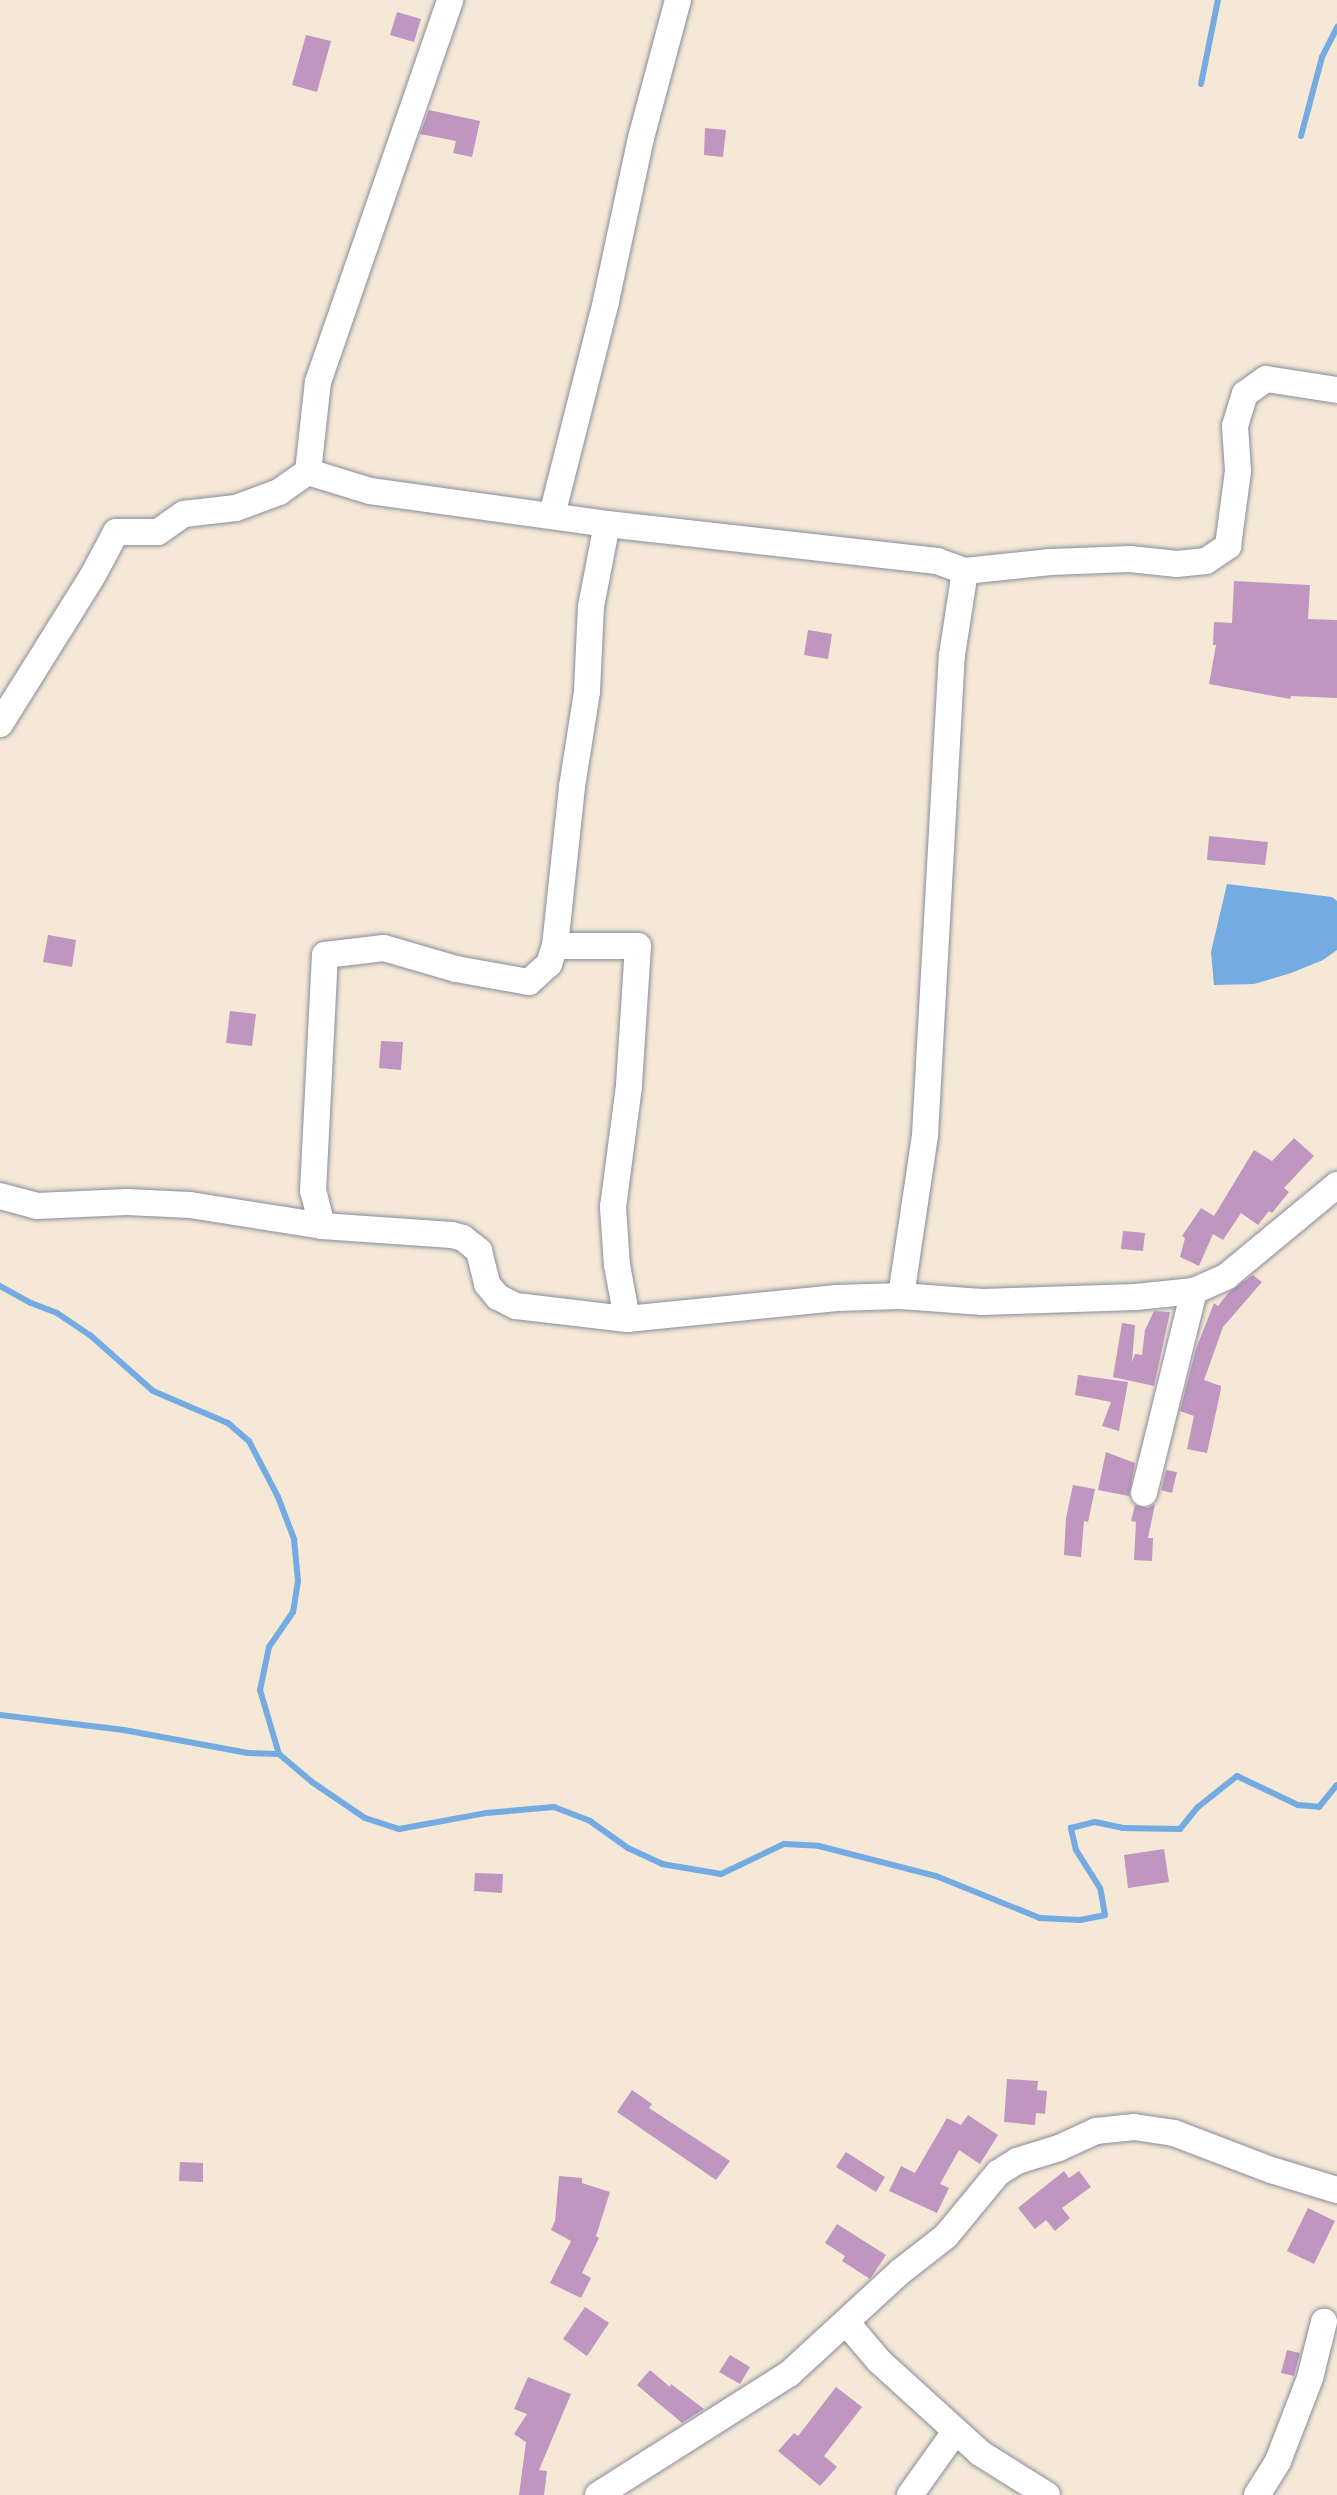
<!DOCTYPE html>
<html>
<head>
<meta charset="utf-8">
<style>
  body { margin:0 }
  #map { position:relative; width:1337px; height:2495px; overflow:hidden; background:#f5e8d7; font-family:"IM FELL DW Pica",serif }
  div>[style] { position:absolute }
  .water>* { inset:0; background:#73abe2 }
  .stream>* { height:6px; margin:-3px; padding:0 3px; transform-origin:3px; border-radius:3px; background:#73abe2 }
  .building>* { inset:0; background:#bf96c0 }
  .roads { filter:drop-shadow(0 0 2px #888c9a) drop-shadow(0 0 2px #888c9a) }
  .minor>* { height:26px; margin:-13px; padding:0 13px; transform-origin:13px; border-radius:13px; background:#fff }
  span { translate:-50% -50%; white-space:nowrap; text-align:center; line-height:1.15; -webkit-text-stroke:5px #f6f6f2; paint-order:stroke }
</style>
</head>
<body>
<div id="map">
  <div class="water">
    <i style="clip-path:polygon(1227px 884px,1332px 897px,1337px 901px,1337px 950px,1323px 960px,1291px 973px,1254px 984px,1214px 985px,1211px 952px)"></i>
  </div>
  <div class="stream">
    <i style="left:1201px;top:84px;width:86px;rotate:-78.6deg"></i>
    <i style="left:1301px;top:136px;width:82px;rotate:-75.1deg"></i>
    <i style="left:1322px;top:57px;width:34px;rotate:-63deg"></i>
    <i style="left:0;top:1286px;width:35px;rotate:29deg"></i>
    <i style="left:31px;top:1303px;width:28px;rotate:21deg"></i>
    <i style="left:57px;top:1313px;width:40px;rotate:34deg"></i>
    <i style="left:90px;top:1335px;width:84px;rotate:41.6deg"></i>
    <i style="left:153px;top:1391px;width:82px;rotate:23.1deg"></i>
    <i style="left:228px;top:1423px;width:28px;rotate:41deg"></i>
    <i style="left:249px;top:1441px;width:63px;rotate:62.6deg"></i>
    <i style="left:278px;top:1497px;width:45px;rotate:69.1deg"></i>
    <i style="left:294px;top:1539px;width:42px;rotate:84.6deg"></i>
    <i style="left:298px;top:1581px;width:31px;rotate:99deg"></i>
    <i style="left:293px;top:1612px;width:42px;rotate:124.4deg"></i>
    <i style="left:269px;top:1647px;width:44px;rotate:101.8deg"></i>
    <i style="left:260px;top:1690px;width:67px;rotate:73.5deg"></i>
    <i style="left:0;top:1715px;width:125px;rotate:6.9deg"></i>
    <i style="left:124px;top:1730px;width:126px;rotate:10.5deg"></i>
    <i style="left:248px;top:1753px;width:31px;rotate:2deg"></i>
    <i style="left:279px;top:1754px;width:43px;rotate:40.3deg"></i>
    <i style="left:312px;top:1782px;width:64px;rotate:34.2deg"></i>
    <i style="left:365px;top:1818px;width:36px;rotate:18deg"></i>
    <i style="left:399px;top:1829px;width:88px;rotate:-10.4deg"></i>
    <i style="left:486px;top:1813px;width:68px;rotate:-5deg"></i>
    <i style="left:554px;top:1807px;width:39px;rotate:21deg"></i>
    <i style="left:590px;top:1821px;width:47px;rotate:35.4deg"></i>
    <i style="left:628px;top:1848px;width:38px;rotate:25deg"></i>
    <i style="left:662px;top:1864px;width:60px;rotate:9.6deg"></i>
    <i style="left:721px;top:1874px;width:70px;rotate:-25.5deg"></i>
    <i style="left:784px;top:1844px;width:35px;rotate:3deg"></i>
    <i style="left:819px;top:1846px;width:121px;rotate:14.4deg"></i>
    <i style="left:936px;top:1876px;width:112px;rotate:22deg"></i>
    <i style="left:1040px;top:1918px;width:40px;rotate:2.9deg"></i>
    <i style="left:1080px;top:1920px;width:25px;rotate:-11deg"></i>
    <i style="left:1105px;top:1915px;width:27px;rotate:-100deg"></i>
    <i style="left:1100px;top:1888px;width:45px;rotate:-122.3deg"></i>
    <i style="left:1076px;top:1850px;width:23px;rotate:-103deg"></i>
    <i style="left:1071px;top:1828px;width:25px;rotate:-14deg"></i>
    <i style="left:1095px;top:1822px;width:29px;rotate:12deg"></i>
    <i style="left:1123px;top:1828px;width:57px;rotate:1deg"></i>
    <i style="left:1180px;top:1829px;width:28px;rotate:-51deg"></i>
    <i style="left:1198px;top:1807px;width:50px;rotate:-38.5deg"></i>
    <i style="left:1237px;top:1776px;width:68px;rotate:25.4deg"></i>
    <i style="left:1298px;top:1805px;width:21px;rotate:5deg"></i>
    <i style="left:1319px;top:1807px;width:28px;rotate:-51deg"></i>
  </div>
  <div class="building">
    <i style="clip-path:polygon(397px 12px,421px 19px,414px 42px,390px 35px)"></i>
    <i style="clip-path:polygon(306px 35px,331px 41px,317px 92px,292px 85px)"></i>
    <i style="clip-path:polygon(429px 110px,480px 121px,472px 157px,453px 153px,456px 141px,420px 134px)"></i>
    <i style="clip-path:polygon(705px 128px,726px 130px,723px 157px,704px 155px)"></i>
    <i style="clip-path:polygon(1234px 581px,1310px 585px,1308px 619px,1337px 620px,1337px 698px,1291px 696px,1290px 699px,1209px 684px,1216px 645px,1213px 645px,1214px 622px,1232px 623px)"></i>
    <i style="clip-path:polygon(808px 630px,832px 634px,828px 659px,804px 655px)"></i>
    <i style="clip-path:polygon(1209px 836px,1268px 842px,1265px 865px,1207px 860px)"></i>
    <i style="clip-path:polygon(48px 935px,76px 940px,72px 967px,43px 962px)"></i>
    <i style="clip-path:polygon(230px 1011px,256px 1014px,252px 1046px,226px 1043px)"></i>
    <i style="clip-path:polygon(381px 1041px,403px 1042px,401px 1070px,379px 1068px)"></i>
    <i style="clip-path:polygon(1294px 1138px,1314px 1156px,1284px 1188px,1289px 1192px,1272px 1213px,1269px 1211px,1258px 1225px,1241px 1213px,1223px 1240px,1213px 1234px,1199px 1266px,1180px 1257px,1185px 1238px,1182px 1236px,1201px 1208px,1214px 1216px,1254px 1150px,1272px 1161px)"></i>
    <i style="clip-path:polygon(1123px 1231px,1145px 1233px,1143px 1251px,1121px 1249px)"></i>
    <i style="clip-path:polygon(1253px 1275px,1262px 1282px,1223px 1327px,1204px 1380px,1221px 1386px,1221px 1389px,1207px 1453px,1187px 1449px,1194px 1416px,1180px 1411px,1196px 1349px,1214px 1303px,1218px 1306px,1229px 1292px)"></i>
    <i style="clip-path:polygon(1154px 1311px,1170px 1312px,1154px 1386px,1113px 1377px,1122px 1323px,1135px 1325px,1132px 1362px,1135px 1354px,1142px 1355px,1145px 1330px)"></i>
    <i style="clip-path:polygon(1078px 1375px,1128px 1382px,1119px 1431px,1102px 1426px,1111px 1402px,1075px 1395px)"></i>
    <i style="clip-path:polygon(1106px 1452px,1135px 1463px,1129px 1496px,1098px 1490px)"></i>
    <i style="clip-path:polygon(1166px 1470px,1177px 1472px,1172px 1493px,1161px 1490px)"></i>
    <i style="clip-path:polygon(1073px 1485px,1095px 1489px,1088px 1522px,1084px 1521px,1081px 1557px,1064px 1555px,1066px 1518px)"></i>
    <i style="clip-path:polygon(1155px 1504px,1148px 1538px,1153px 1538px,1152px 1561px,1134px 1560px,1136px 1522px,1131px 1521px,1135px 1505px,1148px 1508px)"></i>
    <i style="clip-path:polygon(1164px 1849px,1169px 1882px,1128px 1888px,1124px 1855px)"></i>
    <i style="clip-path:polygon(475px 1873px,503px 1874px,502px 1893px,474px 1891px)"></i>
    <i style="clip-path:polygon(1007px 2079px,1038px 2081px,1037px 2090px,1047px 2091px,1045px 2114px,1036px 2113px,1035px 2125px,1004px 2122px)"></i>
    <i style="clip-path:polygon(632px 2090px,652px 2104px,649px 2108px,730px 2161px,716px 2180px,617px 2112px)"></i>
    <i style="clip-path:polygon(968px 2115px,998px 2135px,980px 2164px,959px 2150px,940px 2184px,949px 2188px,937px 2213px,889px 2191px,901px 2166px,915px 2173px,947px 2118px,961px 2125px)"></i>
    <i style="clip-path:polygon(846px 2152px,885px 2177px,876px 2192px,836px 2167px)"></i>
    <i style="clip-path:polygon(180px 2162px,203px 2163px,203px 2182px,179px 2181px)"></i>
    <i style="clip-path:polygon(1064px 2171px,1069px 2178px,1079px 2171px,1091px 2187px,1062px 2208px,1070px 2218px,1055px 2231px,1046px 2220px,1035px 2229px,1018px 2208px)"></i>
    <i style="clip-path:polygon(559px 2176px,582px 2178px,582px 2183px,610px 2192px,596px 2236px,599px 2238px,582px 2273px,591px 2278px,581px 2298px,550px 2283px,571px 2241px,551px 2230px,555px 2221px)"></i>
    <i style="clip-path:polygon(1308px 2208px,1335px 2221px,1314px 2264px,1287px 2251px)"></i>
    <i style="clip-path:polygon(837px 2224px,886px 2255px,870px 2279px,842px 2261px,845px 2256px,825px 2243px)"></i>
    <i style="clip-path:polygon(585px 2307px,609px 2323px,587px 2356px,563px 2339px)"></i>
    <i style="clip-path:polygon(1287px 2350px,1300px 2353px,1294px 2376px,1281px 2373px)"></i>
    <i style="clip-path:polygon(730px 2355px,750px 2367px,740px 2384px,719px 2372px)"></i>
    <i style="clip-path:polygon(650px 2370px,670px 2387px,671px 2384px,704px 2409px,682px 2423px,637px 2385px)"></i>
    <i style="clip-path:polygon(528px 2377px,571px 2394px,539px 2470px,547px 2471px,544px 2495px,519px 2495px,526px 2442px,514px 2434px,527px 2414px,514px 2409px)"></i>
    <i style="clip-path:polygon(836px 2387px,862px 2407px,824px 2456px,837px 2467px,820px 2486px,778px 2451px,794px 2433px,798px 2436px)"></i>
  </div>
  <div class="roads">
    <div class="minor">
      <i style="left:308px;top:472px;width:65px;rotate:17deg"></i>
      <i style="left:370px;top:491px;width:239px;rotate:7.9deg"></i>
      <i style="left:607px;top:524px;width:332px;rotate:6.4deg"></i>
      <i style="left:937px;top:561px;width:30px;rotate:20deg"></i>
      <i style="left:965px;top:571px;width:86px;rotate:-6deg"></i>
      <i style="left:1051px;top:562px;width:79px;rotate:-2.2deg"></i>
      <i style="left:1130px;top:559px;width:47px;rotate:6.1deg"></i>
      <i style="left:1177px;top:564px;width:29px;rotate:-6deg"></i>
      <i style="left:1206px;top:561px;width:27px;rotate:-34deg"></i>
      <i style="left:1228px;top:546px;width:76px;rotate:-82.4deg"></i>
      <i style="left:1238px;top:471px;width:45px;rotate:-93.8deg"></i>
      <i style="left:1235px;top:426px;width:34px;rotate:-73deg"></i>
      <i style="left:1245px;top:394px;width:26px;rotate:-36deg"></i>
      <i style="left:1266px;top:379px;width:72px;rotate:8.8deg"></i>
      <i style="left:552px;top:515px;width:221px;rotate:-75.8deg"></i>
      <i style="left:606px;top:301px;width:167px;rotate:-77.9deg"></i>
      <i style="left:641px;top:138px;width:143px;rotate:-75deg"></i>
      <i style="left:607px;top:524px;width:84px;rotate:101deg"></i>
      <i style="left:591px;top:606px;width:86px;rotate:92.7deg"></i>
      <i style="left:587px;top:692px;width:96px;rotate:99deg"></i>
      <i style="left:572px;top:787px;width:160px;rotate:96.1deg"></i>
      <i style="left:555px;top:946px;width:83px"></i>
      <i style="left:638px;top:946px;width:140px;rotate:93.7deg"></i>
      <i style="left:629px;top:1086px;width:122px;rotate:97.5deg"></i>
      <i style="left:613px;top:1207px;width:58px;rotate:86.1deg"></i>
      <i style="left:617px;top:1265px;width:55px;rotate:79.5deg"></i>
      <i style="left:0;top:724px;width:173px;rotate:-58deg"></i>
      <i style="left:92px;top:577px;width:51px;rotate:-61.9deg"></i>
      <i style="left:116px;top:532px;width:42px"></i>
      <i style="left:158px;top:532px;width:32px;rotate:-35deg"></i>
      <i style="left:184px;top:514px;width:52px;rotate:-6.6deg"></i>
      <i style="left:236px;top:508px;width:46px;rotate:-20.4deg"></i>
      <i style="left:279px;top:492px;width:35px;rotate:-35deg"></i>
      <i style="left:308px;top:472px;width:91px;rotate:-83.7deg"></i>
      <i style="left:318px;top:382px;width:404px;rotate:-70.9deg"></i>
      <i style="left:0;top:1196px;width:38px;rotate:15deg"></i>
      <i style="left:37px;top:1206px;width:90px;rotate:-2.5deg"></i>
      <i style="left:127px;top:1202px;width:63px;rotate:2.7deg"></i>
      <i style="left:190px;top:1205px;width:134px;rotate:9deg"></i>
      <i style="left:322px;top:1226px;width:130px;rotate:4deg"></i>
      <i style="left:452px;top:1235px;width:11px;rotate:15deg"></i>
      <i style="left:463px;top:1238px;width:21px;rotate:39deg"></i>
      <i style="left:479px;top:1251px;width:34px;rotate:76deg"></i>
      <i style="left:487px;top:1284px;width:17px;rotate:50deg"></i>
      <i style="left:498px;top:1297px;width:20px;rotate:27deg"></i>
      <i style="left:516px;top:1306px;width:112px;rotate:6.7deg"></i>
      <i style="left:627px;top:1319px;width:211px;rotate:-5.7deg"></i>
      <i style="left:837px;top:1298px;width:64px;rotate:-1.8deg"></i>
      <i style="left:901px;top:1296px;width:81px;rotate:4.2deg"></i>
      <i style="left:982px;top:1302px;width:154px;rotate:-1.9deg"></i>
      <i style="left:1136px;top:1297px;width:58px;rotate:-5.9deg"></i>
      <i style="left:1194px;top:1291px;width:36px;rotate:-24deg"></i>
      <i style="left:1227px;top:1276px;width:143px;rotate:-39.6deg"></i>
      <i style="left:322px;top:1226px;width:36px;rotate:-104deg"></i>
      <i style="left:313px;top:1191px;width:236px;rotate:-87.1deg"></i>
      <i style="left:325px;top:955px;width:59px;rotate:-6.8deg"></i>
      <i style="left:384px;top:948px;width:75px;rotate:16.3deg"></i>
      <i style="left:456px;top:969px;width:74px;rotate:10.1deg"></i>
      <i style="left:529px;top:982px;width:27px;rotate:-42deg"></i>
      <i style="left:549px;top:964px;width:19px;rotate:-72deg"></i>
      <i style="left:901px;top:1296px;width:163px;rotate:-81.5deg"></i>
      <i style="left:925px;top:1135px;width:481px;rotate:-86.8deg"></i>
      <i style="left:952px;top:655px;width:85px;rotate:-81.2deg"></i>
      <i style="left:1144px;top:1493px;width:208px;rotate:-76.1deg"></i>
      <i style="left:846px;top:2322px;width:51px;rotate:49.8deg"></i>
      <i style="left:879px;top:2361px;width:137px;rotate:42.3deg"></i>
      <i style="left:980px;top:2453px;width:79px;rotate:32.1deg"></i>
      <i style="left:598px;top:2495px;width:226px;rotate:-32.4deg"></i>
      <i style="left:789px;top:2374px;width:151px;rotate:-42.6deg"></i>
      <i style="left:900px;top:2272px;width:58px;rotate:-38deg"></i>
      <i style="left:946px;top:2236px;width:82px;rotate:-50.5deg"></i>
      <i style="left:998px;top:2173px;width:22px;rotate:-32deg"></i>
      <i style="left:1017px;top:2161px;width:44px;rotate:-17.2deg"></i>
      <i style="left:1059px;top:2148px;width:41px;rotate:-24.7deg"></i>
      <i style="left:1096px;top:2131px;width:38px;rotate:-6deg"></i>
      <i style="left:1134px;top:2127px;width:40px;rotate:8.5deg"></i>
      <i style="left:1174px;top:2133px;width:104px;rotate:20.9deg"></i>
      <i style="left:1271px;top:2170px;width:69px;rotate:16.9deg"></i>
      <i style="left:910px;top:2495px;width:77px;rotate:-54.5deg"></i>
      <i style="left:1257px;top:2495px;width:40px;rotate:-58deg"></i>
      <i style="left:1278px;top:2461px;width:89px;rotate:-68.9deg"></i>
      <i style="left:1310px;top:2378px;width:58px;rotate:-76deg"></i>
    </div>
  </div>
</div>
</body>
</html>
